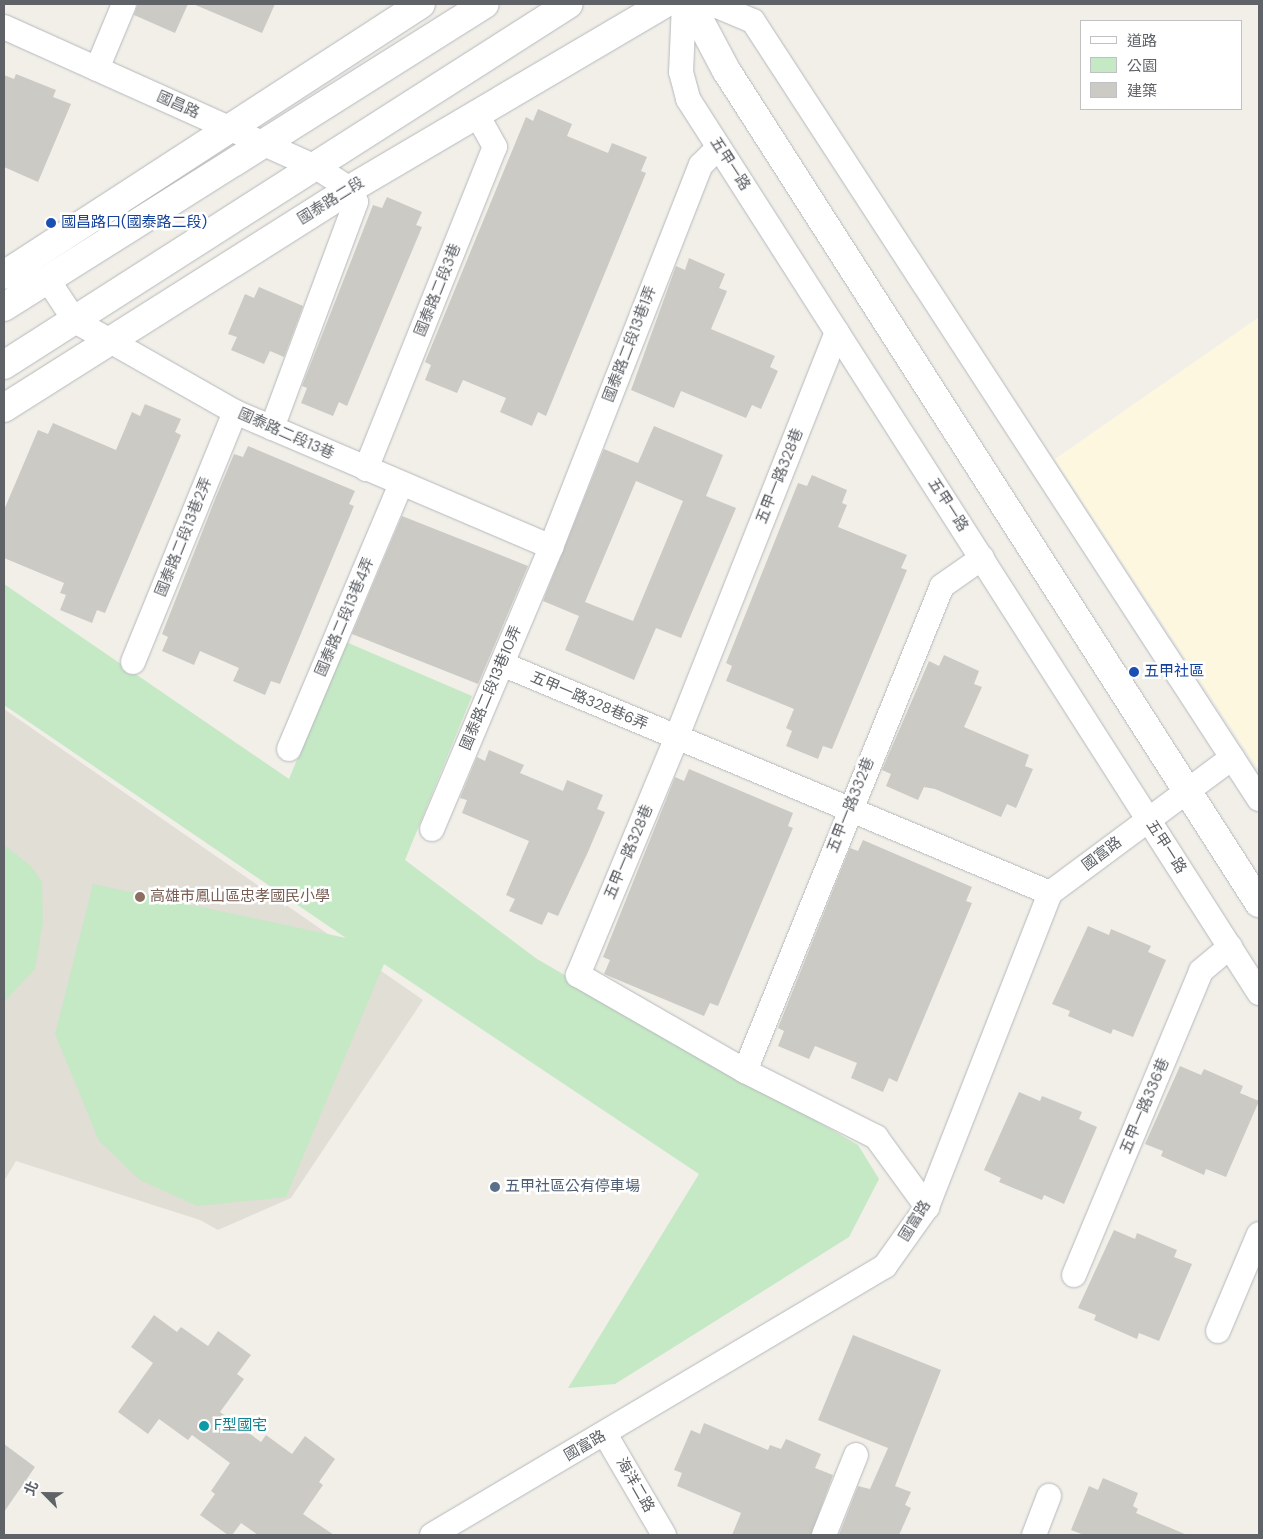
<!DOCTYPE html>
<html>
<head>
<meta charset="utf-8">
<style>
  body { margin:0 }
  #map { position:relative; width:1263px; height:1539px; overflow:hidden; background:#f1efe8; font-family:"DM Sans","Noto Sans TC",sans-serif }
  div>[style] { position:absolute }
  .commercial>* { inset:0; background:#fef7e0 }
  .education>* { inset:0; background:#e1ded6 }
  .green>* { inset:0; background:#c5e8c5 }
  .building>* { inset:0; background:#cccac5 }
  .roads { filter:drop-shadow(0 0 1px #b5b8bc) drop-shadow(0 0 1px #b5b8bc) }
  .minor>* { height:24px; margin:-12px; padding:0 12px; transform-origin:12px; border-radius:12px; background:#fff }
  .tertiary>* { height:28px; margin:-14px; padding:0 14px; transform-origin:14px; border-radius:14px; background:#fff }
  .secondary>* { height:28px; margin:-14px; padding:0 14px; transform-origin:14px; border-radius:14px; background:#fff }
  .dots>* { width:14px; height:14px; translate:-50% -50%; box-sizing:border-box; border:2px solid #fff; border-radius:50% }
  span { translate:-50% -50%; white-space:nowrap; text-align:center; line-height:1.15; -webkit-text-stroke:5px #fff; paint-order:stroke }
  .street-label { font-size:15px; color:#5f6368 }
  .transit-label { font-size:15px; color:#164399 }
  .left { translate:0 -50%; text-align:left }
  .education-label { font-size:15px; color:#785e54 }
  .service-label { font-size:15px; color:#4e5e75 }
  .culture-label { font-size:15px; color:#0d838f }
  .frame { position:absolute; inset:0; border:5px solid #5f6368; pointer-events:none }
  .legend { position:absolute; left:1080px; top:20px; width:162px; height:90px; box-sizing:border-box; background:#fff; border:1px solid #bfc1c3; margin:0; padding:6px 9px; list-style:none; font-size:15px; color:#5f6368 }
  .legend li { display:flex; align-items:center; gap:10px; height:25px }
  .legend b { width:25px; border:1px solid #bfc1c3 }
  .north { position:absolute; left:20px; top:1469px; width:50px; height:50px; -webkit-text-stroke:4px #fff; paint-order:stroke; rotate:293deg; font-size:14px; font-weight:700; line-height:20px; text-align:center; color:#5f6368 }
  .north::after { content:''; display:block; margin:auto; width:18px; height:22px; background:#5f6368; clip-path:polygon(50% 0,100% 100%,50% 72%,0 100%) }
</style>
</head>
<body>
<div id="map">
  <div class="commercial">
    <i style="clip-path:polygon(1259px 317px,1259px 770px,1055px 459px)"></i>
  </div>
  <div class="education">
    <i style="clip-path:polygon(4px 709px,423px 1000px,291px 1198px,218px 1230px,200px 1220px,16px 1161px,4px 1181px)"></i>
  </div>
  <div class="green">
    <i style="clip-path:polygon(4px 584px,289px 779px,346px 642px,472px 696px,405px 860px,537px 959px,858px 1145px,879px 1179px,849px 1237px,615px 1384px,568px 1388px,699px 1174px,384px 964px,286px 1197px,197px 1206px,140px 1180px,99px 1141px,55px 1034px,93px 884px,346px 938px,4px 705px)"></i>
    <i style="clip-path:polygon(4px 845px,31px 866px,42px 882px,43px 922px,35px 969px,4px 1002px)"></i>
  </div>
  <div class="building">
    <i style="clip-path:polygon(138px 4px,188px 4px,175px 33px,134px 15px)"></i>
    <i style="clip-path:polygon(193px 4px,275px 4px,262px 33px)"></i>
    <i style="clip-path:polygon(16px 74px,56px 90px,53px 97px,71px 104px,38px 182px,4px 167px,4px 75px,14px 79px)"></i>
    <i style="clip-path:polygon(538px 109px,572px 124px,567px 136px,608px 153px,612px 143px,647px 157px,641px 171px,646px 173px,546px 416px,538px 412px,532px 426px,500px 412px,506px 398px,463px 380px,457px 393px,425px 380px,431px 365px,425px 362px,526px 117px,533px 121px)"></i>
    <i style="clip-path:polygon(387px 197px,422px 212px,416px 225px,422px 227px,347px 406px,339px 402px,333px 416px,301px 403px,307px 388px,302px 386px,373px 205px,382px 208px)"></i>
    <i style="clip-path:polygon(689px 258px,725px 274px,719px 288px,727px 291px,711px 329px,775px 356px,770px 367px,778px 371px,761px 409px,752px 405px,746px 418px,681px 391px,674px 408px,631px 390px,676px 266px,685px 270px)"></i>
    <i style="clip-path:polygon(259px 287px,303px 306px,284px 357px,270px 351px,264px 364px,231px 350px,237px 337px,228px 334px,245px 294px,254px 298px)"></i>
    <i style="clip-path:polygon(145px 404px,181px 419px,175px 432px,181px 435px,105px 613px,97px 610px,92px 623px,60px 610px,66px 595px,60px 593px,64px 583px,4px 558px,4px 510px,38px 430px,48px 434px,53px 423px,116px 450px,132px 412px,140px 416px)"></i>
    <i style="clip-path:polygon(evenodd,654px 426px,723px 455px,706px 496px,736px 508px,681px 638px,656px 628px,634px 680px,565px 650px,579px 616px,543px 601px,604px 449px,638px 463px,654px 426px,636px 481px,683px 501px,633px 621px,585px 602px,636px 481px)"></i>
    <i style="clip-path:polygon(248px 446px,355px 491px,349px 504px,354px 506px,280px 684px,271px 681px,265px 695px,233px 681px,239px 668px,200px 651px,194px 665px,162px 651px,168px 637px,162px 634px,216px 497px,234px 454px,243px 457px)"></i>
    <i style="clip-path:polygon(812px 475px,847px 490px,842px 503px,847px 505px,838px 527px,907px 555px,901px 568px,907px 570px,832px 749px,823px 746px,818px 759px,786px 746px,792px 731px,786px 728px,794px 709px,726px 681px,732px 666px,726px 663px,798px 483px,807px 486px)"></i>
    <i style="clip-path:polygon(402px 516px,528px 566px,478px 684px,352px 634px)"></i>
    <i style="clip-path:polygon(944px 655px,979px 671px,974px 684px,982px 687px,964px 727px,1029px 755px,1025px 766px,1033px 769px,1016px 808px,1007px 804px,1001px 817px,935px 789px,924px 787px,918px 800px,886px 786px,891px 774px,882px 770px,929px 661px,939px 666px)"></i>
    <i style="clip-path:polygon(489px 750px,524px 765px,520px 773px,563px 791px,567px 780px,603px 795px,597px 809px,605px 812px,588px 852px,558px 916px,548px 912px,542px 925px,509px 911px,515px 899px,506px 895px,529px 841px,462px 813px,467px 800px,460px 798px,477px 757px,485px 761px)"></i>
    <i style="clip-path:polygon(689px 769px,793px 813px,788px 826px,793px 828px,718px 1006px,710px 1003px,704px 1016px,604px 974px,610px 960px,603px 957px,666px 800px,675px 777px,684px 781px)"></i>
    <i style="clip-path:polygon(863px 840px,972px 887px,966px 901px,972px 903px,897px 1082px,889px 1078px,883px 1092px,851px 1078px,857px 1063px,815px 1046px,809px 1059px,778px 1046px,784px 1031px,778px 1028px,850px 848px,858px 851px)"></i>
    <i style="clip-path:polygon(1088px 926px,1109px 935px,1111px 929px,1151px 946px,1148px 952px,1166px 960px,1133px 1037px,1113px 1029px,1111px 1034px,1068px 1016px,1070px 1011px,1052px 1004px)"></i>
    <i style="clip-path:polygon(1180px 1066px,1201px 1075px,1204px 1069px,1243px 1086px,1240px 1093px,1259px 1101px,1226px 1177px,1206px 1169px,1204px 1175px,1161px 1156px,1163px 1151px,1145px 1144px)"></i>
    <i style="clip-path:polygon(1019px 1092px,1040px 1101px,1042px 1096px,1082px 1112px,1079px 1119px,1097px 1127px,1064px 1204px,1044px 1195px,1042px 1200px,999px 1182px,1001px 1178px,984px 1170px)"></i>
    <i style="clip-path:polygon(1114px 1230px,1135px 1239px,1137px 1233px,1177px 1250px,1174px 1257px,1192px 1264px,1159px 1341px,1139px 1333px,1137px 1339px,1094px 1320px,1096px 1315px,1078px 1308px)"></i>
    <i style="clip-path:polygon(154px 1315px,177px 1332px,181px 1327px,208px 1346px,218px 1331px,251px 1355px,237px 1374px,244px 1379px,220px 1412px,261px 1442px,266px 1435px,292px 1454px,305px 1436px,335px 1459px,319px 1482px,323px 1485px,303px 1514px,334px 1535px,258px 1535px,241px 1523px,232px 1535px,228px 1535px,200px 1515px,215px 1494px,211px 1491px,230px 1463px,192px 1435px,188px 1440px,159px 1419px,148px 1434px,118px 1412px,153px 1363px,131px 1347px)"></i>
    <i style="clip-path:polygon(853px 1335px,941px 1370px,895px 1486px,911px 1492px,905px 1505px,911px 1508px,899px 1535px,839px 1535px,858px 1486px,870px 1489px,888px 1448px,818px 1420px)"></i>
    <i style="clip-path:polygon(704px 1423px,768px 1450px,770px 1445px,781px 1449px,786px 1439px,821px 1454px,815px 1468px,833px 1475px,811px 1535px,732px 1535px,741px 1513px,677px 1486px,682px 1473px,674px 1470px,691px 1430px,700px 1434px)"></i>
    <i style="clip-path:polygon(4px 1444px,35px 1467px,4px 1512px)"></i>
    <i style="clip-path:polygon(1103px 1478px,1138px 1493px,1133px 1506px,1138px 1509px,1136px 1513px,1187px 1535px,1084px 1535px,1071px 1530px,1089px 1486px,1098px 1490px)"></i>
  </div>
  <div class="roads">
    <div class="minor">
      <i style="left:684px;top:4px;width:68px;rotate:92.5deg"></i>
      <i style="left:681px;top:72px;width:28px;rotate:75deg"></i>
      <i style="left:688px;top:99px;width:1061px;rotate:57.43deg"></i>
      <i style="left:712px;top:4px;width:44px;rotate:22.5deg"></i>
      <i style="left:753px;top:21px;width:928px;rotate:56.96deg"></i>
      <i style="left:4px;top:27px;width:342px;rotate:24.2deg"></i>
      <i style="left:316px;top:167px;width:40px;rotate:32.9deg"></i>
      <i style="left:350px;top:189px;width:14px;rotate:65deg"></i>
      <i style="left:356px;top:202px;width:241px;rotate:110.4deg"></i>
      <i style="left:97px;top:69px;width:70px;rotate:-67.4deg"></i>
      <i style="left:48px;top:280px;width:49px;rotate:56.6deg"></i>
      <i style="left:75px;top:321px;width:184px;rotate:29.6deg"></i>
      <i style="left:235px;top:412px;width:344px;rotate:23.1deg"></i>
      <i style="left:837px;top:332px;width:435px;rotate:111.6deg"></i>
      <i style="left:677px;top:737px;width:258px;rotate:112.6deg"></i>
      <i style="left:578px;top:975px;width:193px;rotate:29.9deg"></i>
      <i style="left:745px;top:1071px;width:147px;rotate:26.7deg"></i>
      <i style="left:876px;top:1137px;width:87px;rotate:53.9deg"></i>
      <i style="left:366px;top:469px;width:347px;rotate:-68.2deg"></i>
      <i style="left:495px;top:147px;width:39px;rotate:-119deg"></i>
      <i style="left:133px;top:662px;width:270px;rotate:-67.8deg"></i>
      <i style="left:502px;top:664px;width:594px;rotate:22.68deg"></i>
      <i style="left:289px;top:749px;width:288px;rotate:-67.1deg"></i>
      <i style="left:432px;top:829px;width:306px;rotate:-67.1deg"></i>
      <i style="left:551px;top:547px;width:410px;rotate:-68.6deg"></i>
      <i style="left:701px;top:165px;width:25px;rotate:-45deg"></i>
      <i style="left:745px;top:1071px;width:523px;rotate:-67.89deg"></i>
      <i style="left:942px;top:586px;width:49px;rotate:-35deg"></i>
      <i style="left:1074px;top:1275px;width:329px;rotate:-67.3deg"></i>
      <i style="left:1201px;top:971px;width:38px;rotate:-40deg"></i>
      <i style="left:1218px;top:1331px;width:105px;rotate:-67.1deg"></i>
      <i style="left:605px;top:1434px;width:117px;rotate:59.7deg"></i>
      <i style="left:432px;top:1535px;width:527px;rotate:-30.7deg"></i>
      <i style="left:885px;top:1266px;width:72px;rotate:-54.6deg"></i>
      <i style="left:927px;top:1207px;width:337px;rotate:-68.6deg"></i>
      <i style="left:1050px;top:893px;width:227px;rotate:-36.6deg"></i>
      <i style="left:824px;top:1535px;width:86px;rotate:-68.2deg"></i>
      <i style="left:1034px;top:1535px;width:42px;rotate:-69deg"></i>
    </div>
    <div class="tertiary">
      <i style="left:4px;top:275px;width:497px;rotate:-33deg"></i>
      <i style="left:4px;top:307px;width:568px;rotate:-32.21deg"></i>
      <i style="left:4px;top:365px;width:670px;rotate:-32.58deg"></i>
      <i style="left:4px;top:408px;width:409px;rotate:-32.3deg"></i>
      <i style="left:350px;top:189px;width:364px;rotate:-30.5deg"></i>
    </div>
    <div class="secondary">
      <i style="left:691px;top:4px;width:75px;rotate:62.1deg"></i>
      <i style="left:726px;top:70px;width:989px;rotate:57.39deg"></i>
    </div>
  </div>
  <div class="dots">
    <i style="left:51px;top:223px;background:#1a4fb4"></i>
    <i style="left:1134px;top:672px;background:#1a4fb4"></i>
    <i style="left:140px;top:897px;background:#8d6e63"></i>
    <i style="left:495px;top:1187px;background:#5c6f8a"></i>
    <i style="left:204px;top:1426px;background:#0f9aa8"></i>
  </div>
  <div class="street-label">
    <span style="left:178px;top:105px;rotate:24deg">國昌路</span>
    <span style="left:730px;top:164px;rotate:57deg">五甲一路</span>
    <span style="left:331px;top:201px;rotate:-32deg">國泰路二段</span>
    <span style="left:438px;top:290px;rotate:-68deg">國泰路二段3巷</span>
    <span style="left:630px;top:344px;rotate:-69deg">國泰路二段13巷1弄</span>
    <span style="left:286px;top:434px;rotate:24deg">國泰路二段13巷</span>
    <span style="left:780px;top:476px;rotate:-68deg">五甲一路328巷</span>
    <span style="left:948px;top:505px;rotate:57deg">五甲一路</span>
    <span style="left:184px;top:537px;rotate:-68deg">國泰路二段13巷2弄</span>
    <span style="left:345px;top:617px;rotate:-67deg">國泰路二段13巷4弄</span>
    <span style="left:491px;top:688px;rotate:-67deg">國泰路二段13巷10弄</span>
    <span style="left:589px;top:701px;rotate:23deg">五甲一路328巷6弄</span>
    <span style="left:851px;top:805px;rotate:-68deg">五甲一路332巷</span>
    <span style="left:1166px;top:847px;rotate:57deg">五甲一路</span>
    <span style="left:629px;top:852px;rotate:-67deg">五甲一路328巷</span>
    <span style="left:1102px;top:854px;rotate:-37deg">國富路</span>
    <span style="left:1145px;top:1106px;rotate:-67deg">五甲一路336巷</span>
    <span style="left:915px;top:1221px;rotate:-58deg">國富路</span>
    <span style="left:585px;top:1446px;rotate:-30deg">國富路</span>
    <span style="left:635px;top:1485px;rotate:60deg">海洋二路</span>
  </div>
  <div class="transit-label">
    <span class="left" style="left:61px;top:223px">國昌路口(國泰路二段)</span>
    <span class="left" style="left:1144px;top:672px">五甲社區</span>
  </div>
  <div class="education-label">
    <span class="left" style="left:150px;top:897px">高雄市鳳山區忠孝國民小學</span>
  </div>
  <div class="service-label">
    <span class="left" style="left:505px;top:1187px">五甲社區公有停車場</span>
  </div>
  <div class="culture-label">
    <span class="left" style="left:214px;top:1426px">F型國宅</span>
  </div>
  <div class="frame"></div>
  <ul class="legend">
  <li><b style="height:6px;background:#fff"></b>道路</li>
  <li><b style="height:14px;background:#c5e8c5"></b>公園</li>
  <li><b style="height:14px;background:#cccac5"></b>建築</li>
  </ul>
  <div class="north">北</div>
</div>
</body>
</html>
